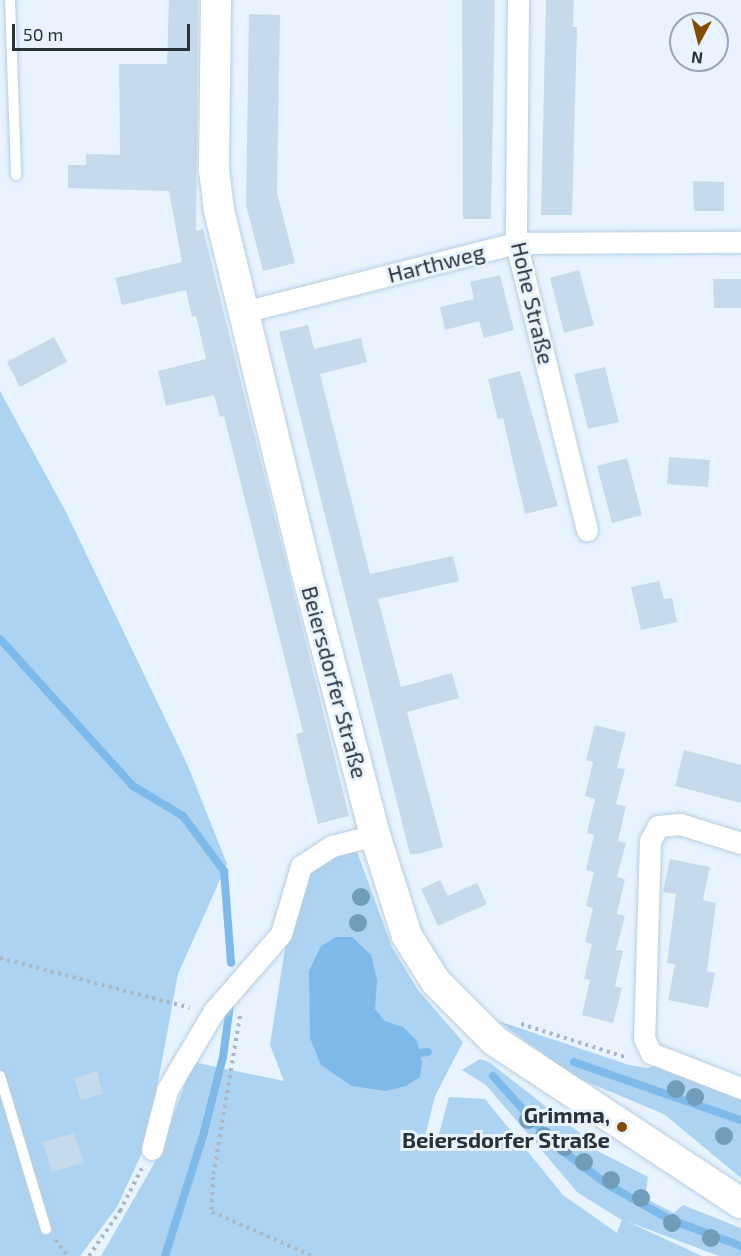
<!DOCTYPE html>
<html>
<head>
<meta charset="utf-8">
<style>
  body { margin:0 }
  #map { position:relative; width:741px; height:1256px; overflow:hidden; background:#e7f4ff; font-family:"Exo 2",sans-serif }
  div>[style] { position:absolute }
  .green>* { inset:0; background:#acd3f2 }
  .water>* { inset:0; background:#7dbae9 }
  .stream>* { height:8px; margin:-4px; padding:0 4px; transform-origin:4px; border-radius:4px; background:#7dbae9 }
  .building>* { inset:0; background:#c5daeb }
  .path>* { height:4px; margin-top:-2px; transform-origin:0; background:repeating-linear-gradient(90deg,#acb7c1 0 3px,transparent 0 7.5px) }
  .roads { filter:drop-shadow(0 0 2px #b9cedf) drop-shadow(0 0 2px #b9cedf) }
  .lane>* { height:10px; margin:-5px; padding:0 5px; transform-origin:5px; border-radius:5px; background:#fff }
  .street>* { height:21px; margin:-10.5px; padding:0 10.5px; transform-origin:10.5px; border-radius:10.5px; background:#fff }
  .secondary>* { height:30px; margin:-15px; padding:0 15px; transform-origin:15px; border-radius:15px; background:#fff }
  .trees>* { width:18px; height:18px; margin:-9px; border-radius:50%; background:#6f9dba }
  .dots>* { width:16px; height:16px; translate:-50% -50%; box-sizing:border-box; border:3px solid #e7f4ff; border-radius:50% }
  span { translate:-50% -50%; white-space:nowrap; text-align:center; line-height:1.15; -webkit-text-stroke:6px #e7f4ff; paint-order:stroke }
  .street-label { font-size:22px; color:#2a3239 }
  .poi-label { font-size:22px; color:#2a3239; font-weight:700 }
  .right { translate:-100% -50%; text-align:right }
  .north { position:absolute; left:669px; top:12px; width:60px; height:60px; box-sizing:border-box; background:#e7f4ff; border:2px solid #9ba6b0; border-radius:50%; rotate:187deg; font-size:16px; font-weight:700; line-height:24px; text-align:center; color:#2a3239 }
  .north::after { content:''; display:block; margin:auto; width:21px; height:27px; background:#854b00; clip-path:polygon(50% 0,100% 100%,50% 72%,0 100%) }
  .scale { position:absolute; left:12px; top:24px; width:178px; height:27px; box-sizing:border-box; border:3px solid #2a3239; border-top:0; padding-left:8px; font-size:18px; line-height:21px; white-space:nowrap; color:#2a3239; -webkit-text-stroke:4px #e7f4ff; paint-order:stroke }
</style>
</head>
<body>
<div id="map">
  <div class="green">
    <i style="clip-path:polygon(0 391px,66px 512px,188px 766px,227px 864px,178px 974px,147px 1142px,117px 1207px,80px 1256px,0 1256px)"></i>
    <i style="clip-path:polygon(356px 849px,392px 947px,418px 990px,463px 1042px,435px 1096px,424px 1141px,436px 1145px,449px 1097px,485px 1099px,563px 1195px,617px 1233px,622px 1220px,578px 1193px,486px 1085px,462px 1070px,480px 1059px,489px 1062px,590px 1141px,590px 1147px,648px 1177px,645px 1198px,674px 1213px,683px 1205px,741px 1228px,741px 1256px,719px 1256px,626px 1221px,702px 1256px,101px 1256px,158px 1157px,193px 1062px,284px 1081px,270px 1045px,287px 935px,301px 882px,313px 865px,332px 854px)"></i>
    <i style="clip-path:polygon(498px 1021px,629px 1065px,648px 1068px,660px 1064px,741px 1100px,741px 1178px,664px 1114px,575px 1077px)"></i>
  </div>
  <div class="water">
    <i style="clip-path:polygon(336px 937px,352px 937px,371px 955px,377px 980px,375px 1009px,385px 1021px,403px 1027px,417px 1041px,422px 1062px,420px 1077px,406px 1086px,386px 1091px,352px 1086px,321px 1065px,310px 1038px,309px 971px,321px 946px)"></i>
  </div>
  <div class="stream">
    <i style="left:0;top:639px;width:198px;rotate:47.9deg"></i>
    <i style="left:133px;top:786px;width:58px;rotate:31deg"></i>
    <i style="left:183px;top:816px;width:69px;rotate:53.3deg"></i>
    <i style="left:224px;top:871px;width:92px;rotate:85.6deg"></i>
    <i style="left:420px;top:1053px;width:8px;rotate:-7deg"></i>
    <i style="left:574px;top:1062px;width:177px;rotate:19.2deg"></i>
    <i style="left:493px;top:1076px;width:94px;rotate:48deg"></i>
    <i style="left:556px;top:1146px;width:65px;rotate:36.9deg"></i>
    <i style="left:608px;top:1185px;width:70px;rotate:29.1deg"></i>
    <i style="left:669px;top:1219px;width:77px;rotate:20.6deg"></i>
    <i style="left:165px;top:1256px;width:130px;rotate:-72.5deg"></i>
    <i style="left:204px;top:1132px;width:77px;rotate:-75.8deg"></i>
    <i style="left:223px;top:1057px;width:52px;rotate:-82.3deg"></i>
  </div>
  <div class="building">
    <i style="clip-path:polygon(169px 0,198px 0,196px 231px,203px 229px,349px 816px,318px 824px,296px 734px,303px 732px,224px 416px,220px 417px,214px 395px,166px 406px,158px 371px,206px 359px,196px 316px,192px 317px,186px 290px,122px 305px,115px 278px,182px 262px,169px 191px,68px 188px,68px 165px,86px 165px,86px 154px,120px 155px,119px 64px,167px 64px)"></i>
    <i style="clip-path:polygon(462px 0,495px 0,491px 219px,463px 219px)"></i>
    <i style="clip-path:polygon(546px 0,574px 0,573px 27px,577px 27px,572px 215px,541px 215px)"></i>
    <i style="clip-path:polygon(249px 14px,280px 15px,277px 193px,295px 263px,263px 271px,246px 205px)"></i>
    <i style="clip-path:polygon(693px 181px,724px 182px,724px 211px,694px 211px)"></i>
    <i style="clip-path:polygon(579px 270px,594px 325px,564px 333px,550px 278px)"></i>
    <i style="clip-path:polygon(500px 275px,514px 330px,484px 338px,479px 321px,445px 330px,440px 307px,474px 299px,470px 282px)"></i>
    <i style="clip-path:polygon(713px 279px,741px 279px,741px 308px,714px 308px)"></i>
    <i style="clip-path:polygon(308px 325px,314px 349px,361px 338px,367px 362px,320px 374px,370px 574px,453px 556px,459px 581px,378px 599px,401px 687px,452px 673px,459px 698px,407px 712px,443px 847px,418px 854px,410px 854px,279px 332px)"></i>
    <i style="clip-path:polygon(54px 337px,67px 362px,20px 387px,7px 362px)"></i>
    <i style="clip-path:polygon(605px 367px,619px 422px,588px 429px,574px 374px)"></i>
    <i style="clip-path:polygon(520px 371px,558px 506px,525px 514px,503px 418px,498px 420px,488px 379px)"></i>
    <i style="clip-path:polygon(669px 457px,710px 460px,708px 487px,667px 484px)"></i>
    <i style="clip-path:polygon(627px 458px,642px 515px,612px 523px,597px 466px)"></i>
    <i style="clip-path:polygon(659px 581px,664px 599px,672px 598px,677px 622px,641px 630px,631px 587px)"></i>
    <i style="clip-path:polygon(595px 725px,626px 733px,617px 768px,625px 769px,616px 804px,626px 806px,618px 841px,626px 843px,617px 877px,625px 879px,617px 914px,625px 916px,616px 950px,623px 951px,615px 986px,622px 988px,613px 1023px,582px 1015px,590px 980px,584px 979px,592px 944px,585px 942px,593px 908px,586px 906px,594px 872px,586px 870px,594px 835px,587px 833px,595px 799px,585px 796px,593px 762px,586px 760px)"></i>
    <i style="clip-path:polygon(684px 750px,741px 765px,741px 803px,675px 786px)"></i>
    <i style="clip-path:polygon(670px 859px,710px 867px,703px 900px,716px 903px,707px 971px,715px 973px,708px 1008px,668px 1000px,675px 964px,667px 963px,676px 894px,663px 892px)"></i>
    <i style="clip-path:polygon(440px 880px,448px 896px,477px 883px,487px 904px,438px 926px,421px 889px)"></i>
    <i style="clip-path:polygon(97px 1071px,103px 1094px,81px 1100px,74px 1078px)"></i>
    <i style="clip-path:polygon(74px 1133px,84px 1163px,52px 1172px,43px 1142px)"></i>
  </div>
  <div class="path">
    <i style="left:0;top:958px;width:196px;rotate:14.7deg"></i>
    <i style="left:240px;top:1016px;width:163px;rotate:99.5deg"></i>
    <i style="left:213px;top:1177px;width:35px;rotate:92deg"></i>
    <i style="left:212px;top:1212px;width:109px;rotate:23.7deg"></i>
    <i style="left:521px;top:1024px;width:112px;rotate:17.6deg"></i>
    <i style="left:55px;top:1240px;width:21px;rotate:51deg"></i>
    <i style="left:89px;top:1256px;width:55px;rotate:-55.4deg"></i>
    <i style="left:120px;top:1211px;width:48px;rotate:-62.9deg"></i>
  </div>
  <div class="roads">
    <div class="lane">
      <i style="left:10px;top:0;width:175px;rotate:88deg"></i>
      <i style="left:0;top:1076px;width:160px;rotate:73.3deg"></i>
    </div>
    <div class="street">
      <i style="left:518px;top:0;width:243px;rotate:90.5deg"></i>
      <i style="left:516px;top:243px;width:296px;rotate:76.1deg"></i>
      <i style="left:243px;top:312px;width:282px;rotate:-14.2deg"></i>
      <i style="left:516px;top:243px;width:225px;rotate:-0.3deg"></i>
      <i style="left:741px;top:843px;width:64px;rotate:-162.7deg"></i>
      <i style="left:680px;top:824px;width:22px;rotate:175deg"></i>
      <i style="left:658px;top:826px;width:17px;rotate:118deg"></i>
      <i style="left:650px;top:841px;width:197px;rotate:91.7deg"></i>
      <i style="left:644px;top:1038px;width:17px;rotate:65deg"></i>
      <i style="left:651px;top:1053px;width:97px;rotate:21.3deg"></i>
      <i style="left:152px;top:1149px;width:61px;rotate:-75.7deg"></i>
      <i style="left:167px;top:1090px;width:92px;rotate:-59.3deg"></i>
      <i style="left:214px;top:1011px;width:102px;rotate:-49deg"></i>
      <i style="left:281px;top:934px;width:71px;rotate:-73.6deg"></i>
      <i style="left:301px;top:866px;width:37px;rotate:-33deg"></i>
      <i style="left:332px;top:846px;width:44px;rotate:-14.3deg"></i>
    </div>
    <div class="secondary">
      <i style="left:216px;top:0;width:170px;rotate:90.7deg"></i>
      <i style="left:214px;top:170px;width:40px;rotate:82.9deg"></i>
      <i style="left:219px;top:210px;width:370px;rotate:76.4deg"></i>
      <i style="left:306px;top:570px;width:274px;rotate:75.4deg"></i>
      <i style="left:375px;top:835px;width:106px;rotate:72.4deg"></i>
      <i style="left:407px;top:936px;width:54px;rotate:57.8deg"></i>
      <i style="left:436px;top:982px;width:83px;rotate:45deg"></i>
      <i style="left:495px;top:1041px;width:295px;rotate:33.4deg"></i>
    </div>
  </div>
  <div class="trees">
    <i style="left:361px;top:897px"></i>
    <i style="left:358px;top:923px"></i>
    <i style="left:676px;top:1089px"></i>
    <i style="left:695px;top:1097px"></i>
    <i style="left:528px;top:1120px"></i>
    <i style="left:544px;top:1136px"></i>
    <i style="left:724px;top:1136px"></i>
    <i style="left:565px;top:1147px"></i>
    <i style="left:584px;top:1162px"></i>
    <i style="left:611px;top:1180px"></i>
    <i style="left:641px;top:1198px"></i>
    <i style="left:672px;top:1223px"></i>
    <i style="left:711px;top:1238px"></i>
  </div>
  <div class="dots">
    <i style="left:622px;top:1127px;background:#854b00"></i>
  </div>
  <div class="street-label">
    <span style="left:436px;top:263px;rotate:-14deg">Harthweg</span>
    <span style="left:533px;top:303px;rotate:77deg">Hohe Straße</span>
    <span style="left:335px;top:682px;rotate:75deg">Beiersdorfer Straße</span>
  </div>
  <div class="poi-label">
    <span class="right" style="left:610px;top:1127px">Grimma,<br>Beiersdorfer Straße</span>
  </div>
  <div class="north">N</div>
  <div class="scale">50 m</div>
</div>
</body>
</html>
